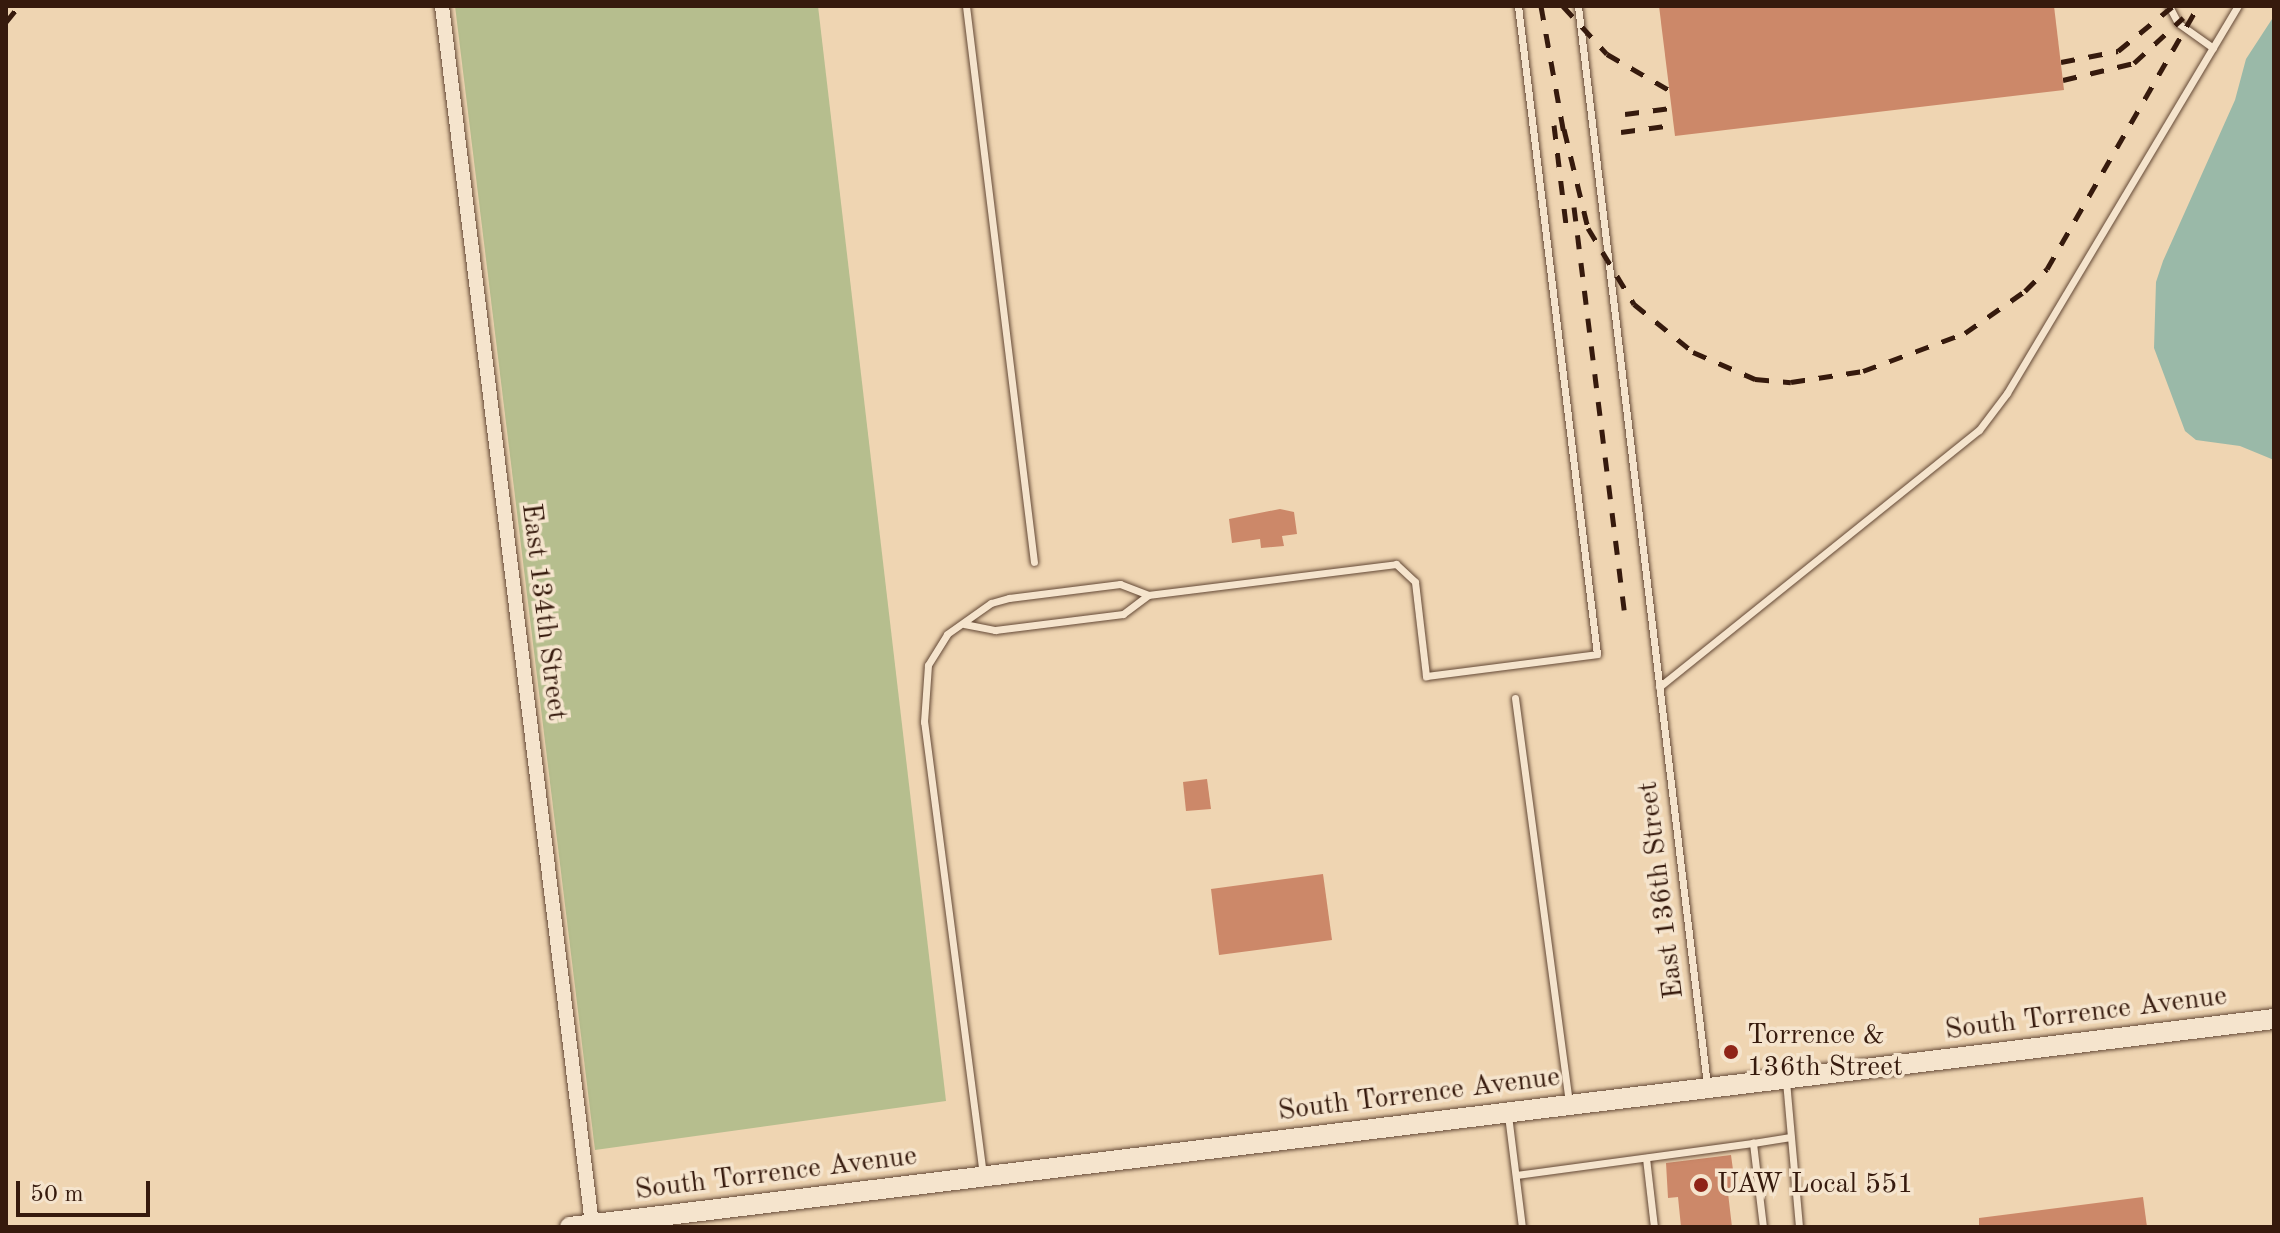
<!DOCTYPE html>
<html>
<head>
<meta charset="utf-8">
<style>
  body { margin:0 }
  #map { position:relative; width:2280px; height:1233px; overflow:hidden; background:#efd5b2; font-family:"Old Standard TT",serif }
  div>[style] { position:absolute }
  .green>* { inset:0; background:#b6be8e }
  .water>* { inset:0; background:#9ab9a8 }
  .building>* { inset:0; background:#cc8869 }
  .roads { filter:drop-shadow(0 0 2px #644936) drop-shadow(0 0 2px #644936) }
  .lane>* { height:7px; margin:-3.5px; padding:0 3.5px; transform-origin:3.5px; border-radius:3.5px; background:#f5e4cd }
  .street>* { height:14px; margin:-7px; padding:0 7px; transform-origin:7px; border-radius:7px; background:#f5e4cd }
  .secondary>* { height:20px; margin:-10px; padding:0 10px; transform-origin:10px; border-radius:10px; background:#f5e4cd }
  .rail>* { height:5px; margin-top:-2.5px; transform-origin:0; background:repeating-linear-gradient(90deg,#361a0d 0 14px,transparent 0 28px) }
  .dots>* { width:22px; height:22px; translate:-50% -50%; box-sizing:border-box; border:4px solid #f5e4cd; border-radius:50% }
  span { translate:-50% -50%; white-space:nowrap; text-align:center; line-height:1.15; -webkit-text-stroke:7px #f5e4cd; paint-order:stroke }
  .street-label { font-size:28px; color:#361a0d }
  .poi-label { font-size:28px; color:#361a0d }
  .left { translate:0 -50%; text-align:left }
  .frame { position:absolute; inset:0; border:8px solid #361a0d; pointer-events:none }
  .scale { position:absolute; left:16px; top:1181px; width:134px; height:36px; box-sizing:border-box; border:4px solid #361a0d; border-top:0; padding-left:10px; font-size:24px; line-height:28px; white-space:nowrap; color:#361a0d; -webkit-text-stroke:6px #f5e4cd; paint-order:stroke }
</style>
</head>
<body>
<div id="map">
  <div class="green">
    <i style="clip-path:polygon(455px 6px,818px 6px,946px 1101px,595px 1150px)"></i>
  </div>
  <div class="water">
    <i style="clip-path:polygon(2274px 16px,2274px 460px,2240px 446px,2196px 440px,2185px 431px,2154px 348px,2156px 282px,2163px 261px,2235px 100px,2246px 59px)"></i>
  </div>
  <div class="building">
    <i style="clip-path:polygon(1659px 6px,2054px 6px,2064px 90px,1675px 136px)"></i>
    <i style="clip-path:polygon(1280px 509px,1294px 512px,1297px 534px,1282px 536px,1284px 546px,1261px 548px,1260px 539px,1232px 543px,1229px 519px)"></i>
    <i style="clip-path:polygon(1207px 779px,1211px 809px,1186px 811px,1183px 782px)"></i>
    <i style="clip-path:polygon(1323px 874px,1332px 940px,1219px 955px,1211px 889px)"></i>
    <i style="clip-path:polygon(1731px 1155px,1736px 1192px,1728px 1193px,1732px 1227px,1681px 1227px,1678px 1197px,1668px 1198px,1666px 1163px)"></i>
    <i style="clip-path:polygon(2143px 1197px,2147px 1227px,1979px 1227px,1979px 1218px)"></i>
  </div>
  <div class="roads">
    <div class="lane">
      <i style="left:966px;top:6px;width:560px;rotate:83.03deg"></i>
      <i style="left:1578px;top:6px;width:1086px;rotate:83.18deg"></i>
      <i style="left:2169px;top:6px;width:19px;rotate:62deg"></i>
      <i style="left:2178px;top:23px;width:43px;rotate:35.5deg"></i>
      <i style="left:964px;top:624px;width:32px;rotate:11deg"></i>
      <i style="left:995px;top:630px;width:129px;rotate:-7.1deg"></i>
      <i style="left:1123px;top:614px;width:31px;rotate:-37deg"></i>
      <i style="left:1659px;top:687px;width:410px;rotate:-38.8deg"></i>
      <i style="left:1979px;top:430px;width:46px;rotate:-52.9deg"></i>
      <i style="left:2007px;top:393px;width:451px;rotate:-59.2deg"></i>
      <i style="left:1515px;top:698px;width:409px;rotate:82.4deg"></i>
      <i style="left:1786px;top:1081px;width:147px;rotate:84.9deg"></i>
      <i style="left:1508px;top:1115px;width:113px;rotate:82.9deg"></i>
      <i style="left:1646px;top:1158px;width:69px;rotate:83.4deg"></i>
      <i style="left:983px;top:1175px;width:457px;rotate:-97.4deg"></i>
      <i style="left:924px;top:722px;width:57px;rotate:-86deg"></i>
      <i style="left:928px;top:665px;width:36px;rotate:-58deg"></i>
      <i style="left:947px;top:634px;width:54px;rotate:-35.2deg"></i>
      <i style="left:991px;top:603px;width:19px;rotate:-16deg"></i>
      <i style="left:1009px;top:598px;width:112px;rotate:-7.2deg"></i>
      <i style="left:1120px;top:584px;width:30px;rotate:21deg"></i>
      <i style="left:1148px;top:595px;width:250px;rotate:-7.1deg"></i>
      <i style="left:1396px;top:564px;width:26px;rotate:43deg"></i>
      <i style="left:1415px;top:582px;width:95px;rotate:83.3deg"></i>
      <i style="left:1426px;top:676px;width:172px;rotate:-7.3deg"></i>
      <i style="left:1597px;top:654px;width:653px;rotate:-96.95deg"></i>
      <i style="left:1516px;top:1175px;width:239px;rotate:-7.7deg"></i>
      <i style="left:1763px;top:1227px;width:85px;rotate:-96.8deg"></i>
      <i style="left:1753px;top:1143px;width:38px;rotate:-9deg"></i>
    </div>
    <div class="street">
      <i style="left:442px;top:6px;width:1227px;rotate:82.98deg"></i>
    </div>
    <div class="secondary">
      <i style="left:570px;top:1227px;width:1717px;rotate:-6.96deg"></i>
    </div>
  </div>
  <div class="rail">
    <i style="left:1541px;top:6px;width:135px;rotate:79.8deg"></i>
    <i style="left:1563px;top:6px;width:65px;rotate:47.5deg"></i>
    <i style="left:1607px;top:54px;width:72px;rotate:30.1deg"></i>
    <i style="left:6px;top:22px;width:21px;rotate:-51deg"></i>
    <i style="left:2061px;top:62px;width:58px;rotate:-10.9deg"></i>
    <i style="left:2118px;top:51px;width:71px;rotate:-39.3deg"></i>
    <i style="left:2063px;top:80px;width:73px;rotate:-13.5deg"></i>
    <i style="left:2134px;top:63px;width:67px;rotate:-42.6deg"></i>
    <i style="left:1625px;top:114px;width:46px;rotate:-7.4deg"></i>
    <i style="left:1554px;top:125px;width:100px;rotate:83.1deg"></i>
    <i style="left:1564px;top:129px;width:102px;rotate:76.4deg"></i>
    <i style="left:1588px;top:228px;width:89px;rotate:58.8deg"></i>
    <i style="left:1634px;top:304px;width:76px;rotate:39.1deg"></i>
    <i style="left:1693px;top:352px;width:68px;rotate:23.5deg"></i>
    <i style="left:1755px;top:379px;width:36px;rotate:5deg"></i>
    <i style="left:1791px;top:382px;width:73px;rotate:-8.7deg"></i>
    <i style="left:1863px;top:371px;width:109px;rotate:-20.4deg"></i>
    <i style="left:1965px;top:333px;width:73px;rotate:-35deg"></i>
    <i style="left:2025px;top:291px;width:31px;rotate:-45deg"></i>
    <i style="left:2047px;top:269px;width:303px;rotate:-60.1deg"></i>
    <i style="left:1621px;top:132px;width:52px;rotate:-7.7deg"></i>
    <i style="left:1574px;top:207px;width:420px;rotate:82.9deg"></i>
  </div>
  <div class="dots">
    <i style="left:1731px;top:1052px;background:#8f2418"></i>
    <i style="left:1701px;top:1185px;background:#8f2418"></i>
  </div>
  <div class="street-label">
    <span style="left:543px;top:612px;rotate:83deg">East 134th Street</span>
    <span style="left:1662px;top:890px;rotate:-97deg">East 136th Street</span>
    <span style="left:2086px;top:1014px;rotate:-7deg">South Torrence Avenue</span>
    <span style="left:1419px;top:1095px;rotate:-7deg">South Torrence Avenue</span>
    <span style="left:776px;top:1174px;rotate:-7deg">South Torrence Avenue</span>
  </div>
  <div class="poi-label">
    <span class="left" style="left:1747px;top:1052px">Torrence &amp;<br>136th Street</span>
    <span class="left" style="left:1717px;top:1185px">UAW Local 551</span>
  </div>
  <div class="frame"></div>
  <div class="scale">50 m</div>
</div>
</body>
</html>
